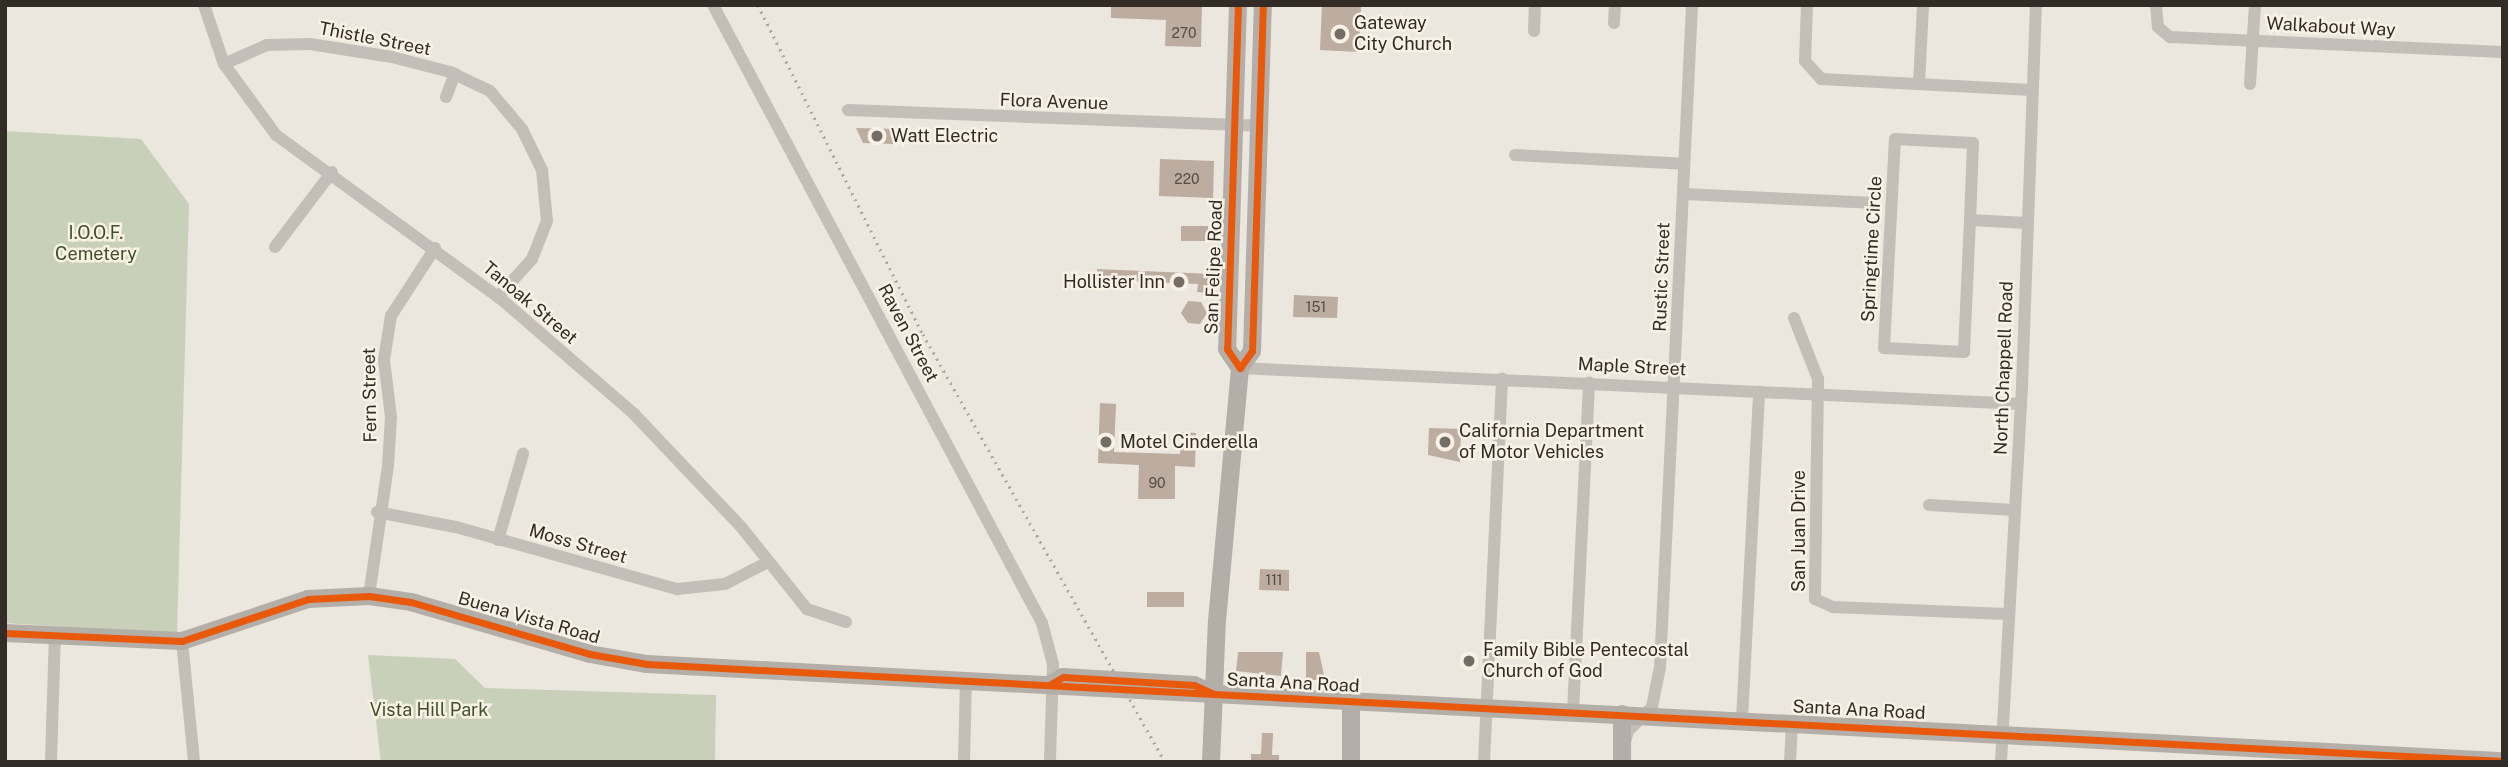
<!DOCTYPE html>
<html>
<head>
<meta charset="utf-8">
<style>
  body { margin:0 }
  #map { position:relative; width:2508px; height:767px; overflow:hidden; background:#ebe6de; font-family:"Public Sans",sans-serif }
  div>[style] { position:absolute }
  .green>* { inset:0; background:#c9d0b9 }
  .building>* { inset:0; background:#bdaca0 }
  .street>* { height:12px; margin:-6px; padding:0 6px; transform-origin:6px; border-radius:6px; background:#c3beb8 }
  .secondary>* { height:18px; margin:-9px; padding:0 9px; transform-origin:9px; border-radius:9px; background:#b4aea8 }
  .rail>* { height:2.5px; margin-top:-1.25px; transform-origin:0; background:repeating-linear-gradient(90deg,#aba7a2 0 2px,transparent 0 7px) }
  .cycleway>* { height:7px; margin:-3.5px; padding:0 3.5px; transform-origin:3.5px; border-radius:3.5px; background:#e8590c }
  .dots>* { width:19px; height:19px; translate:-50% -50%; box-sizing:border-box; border:4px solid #f8f1e5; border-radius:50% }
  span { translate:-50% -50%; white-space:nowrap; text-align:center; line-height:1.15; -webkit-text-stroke:5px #f8f1e5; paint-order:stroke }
  .number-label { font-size:14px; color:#564c44 }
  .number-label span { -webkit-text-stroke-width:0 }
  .poi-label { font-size:18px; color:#332c26 }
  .left { translate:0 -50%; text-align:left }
  .right { translate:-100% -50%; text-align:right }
  .street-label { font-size:18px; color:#332c26 }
  .park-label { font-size:18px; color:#3f502b }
  .frame { position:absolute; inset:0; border:7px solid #332c26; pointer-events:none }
</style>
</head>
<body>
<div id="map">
  <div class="green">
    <i style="clip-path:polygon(5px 131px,141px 139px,189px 204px,177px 634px,5px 623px)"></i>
    <i style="clip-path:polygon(368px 655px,455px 659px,485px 688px,716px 695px,715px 762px,381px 762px)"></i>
  </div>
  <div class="building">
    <i style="clip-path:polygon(1111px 5px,1202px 5px,1201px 47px,1165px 46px,1166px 20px,1111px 18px)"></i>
    <i style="clip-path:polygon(1322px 5px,1361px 5px,1359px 52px,1320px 50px)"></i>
    <i style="clip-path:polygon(856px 128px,895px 129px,894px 144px,863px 143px)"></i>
    <i style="clip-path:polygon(1160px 159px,1214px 161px,1213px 198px,1159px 196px)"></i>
    <i style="clip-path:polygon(1181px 226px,1208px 226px,1208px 241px,1181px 241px)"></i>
    <i style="clip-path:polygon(1097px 269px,1211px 274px,1210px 293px,1197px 292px,1198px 284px,1097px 280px)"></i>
    <i style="clip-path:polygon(1294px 295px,1338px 297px,1337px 318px,1293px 317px)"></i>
    <i style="clip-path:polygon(1188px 301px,1201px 302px,1207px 313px,1200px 324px,1188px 323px,1181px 313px)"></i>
    <i style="clip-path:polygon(1100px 403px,1116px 404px,1114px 452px,1180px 454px,1181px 432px,1196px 433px,1195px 467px,1175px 466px,1175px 499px,1138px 499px,1139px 465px,1098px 463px)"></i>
    <i style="clip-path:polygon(1429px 428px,1461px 429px,1460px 462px,1428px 455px)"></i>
    <i style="clip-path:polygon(1260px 569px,1289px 570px,1289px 591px,1259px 590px)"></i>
    <i style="clip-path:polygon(1147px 592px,1184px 592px,1184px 607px,1147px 607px)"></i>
    <i style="clip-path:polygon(1238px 652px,1283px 652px,1281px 676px,1236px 671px)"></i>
    <i style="clip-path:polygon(1306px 652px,1319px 652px,1325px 680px,1306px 680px)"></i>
    <i style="clip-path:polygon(1262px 733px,1273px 733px,1272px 755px,1279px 755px,1279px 762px,1251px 762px,1251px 754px,1261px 754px)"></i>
  </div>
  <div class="street">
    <i style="left:204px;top:5px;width:62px;rotate:71.3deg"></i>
    <i style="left:224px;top:64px;width:88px;rotate:53.8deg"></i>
    <i style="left:276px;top:135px;width:278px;rotate:36.1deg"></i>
    <i style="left:501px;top:299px;width:176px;rotate:40.8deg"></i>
    <i style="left:634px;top:414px;width:157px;rotate:46.5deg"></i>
    <i style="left:742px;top:528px;width:104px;rotate:51.3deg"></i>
    <i style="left:807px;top:609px;width:41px;rotate:18.4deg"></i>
    <i style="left:713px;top:5px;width:700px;rotate:61.97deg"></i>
    <i style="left:1042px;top:623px;width:42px;rotate:75deg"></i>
    <i style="left:1053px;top:664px;width:98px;rotate:91.8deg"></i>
    <i style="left:1807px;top:5px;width:56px;rotate:92deg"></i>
    <i style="left:1805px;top:61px;width:24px;rotate:48deg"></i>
    <i style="left:1821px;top:79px;width:211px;rotate:3deg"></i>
    <i style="left:2156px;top:5px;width:22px;rotate:85deg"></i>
    <i style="left:2158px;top:27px;width:16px;rotate:40deg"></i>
    <i style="left:2170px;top:37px;width:333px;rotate:2.6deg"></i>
    <i style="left:1614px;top:23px;width:18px;rotate:-87deg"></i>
    <i style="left:1534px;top:31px;width:26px;rotate:-88deg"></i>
    <i style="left:224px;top:64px;width:47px;rotate:-23.8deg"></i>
    <i style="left:267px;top:45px;width:43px;rotate:-1.3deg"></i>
    <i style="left:310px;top:44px;width:83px;rotate:9deg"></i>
    <i style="left:392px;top:57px;width:60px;rotate:14.5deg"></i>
    <i style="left:450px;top:72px;width:44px;rotate:25.4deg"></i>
    <i style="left:490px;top:91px;width:50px;rotate:49.9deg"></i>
    <i style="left:522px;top:129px;width:46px;rotate:64deg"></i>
    <i style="left:542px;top:170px;width:51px;rotate:84.4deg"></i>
    <i style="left:547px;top:221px;width:41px;rotate:111.5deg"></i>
    <i style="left:532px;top:259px;width:51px;rotate:131.8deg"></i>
    <i style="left:1919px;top:84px;width:79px;rotate:-87.1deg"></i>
    <i style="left:2250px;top:84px;width:79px;rotate:-86.4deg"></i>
    <i style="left:446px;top:97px;width:25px;rotate:-69deg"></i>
    <i style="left:848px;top:110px;width:411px;rotate:2.2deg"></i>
    <i style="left:1515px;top:155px;width:169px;rotate:3deg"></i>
    <i style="left:1683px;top:194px;width:188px;rotate:2.7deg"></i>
    <i style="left:1970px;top:220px;width:132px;rotate:92.6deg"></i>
    <i style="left:1964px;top:352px;width:80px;rotate:-177.1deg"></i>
    <i style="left:1884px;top:348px;width:209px;rotate:-87deg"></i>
    <i style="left:1895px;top:139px;width:78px;rotate:2.9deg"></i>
    <i style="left:1973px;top:143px;width:77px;rotate:92.2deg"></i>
    <i style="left:1970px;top:220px;width:57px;rotate:3deg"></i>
    <i style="left:275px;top:247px;width:94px;rotate:-52.8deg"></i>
    <i style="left:1794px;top:318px;width:66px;rotate:68.5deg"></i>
    <i style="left:1818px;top:379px;width:220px;rotate:90.8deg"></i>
    <i style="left:1815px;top:599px;width:20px;rotate:24deg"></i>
    <i style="left:1833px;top:607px;width:174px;rotate:2.3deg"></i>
    <i style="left:1240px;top:368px;width:782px;rotate:2.64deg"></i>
    <i style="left:1929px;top:505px;width:86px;rotate:3.3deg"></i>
    <i style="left:377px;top:512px;width:80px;rotate:10.8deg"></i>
    <i style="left:456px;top:527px;width:230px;rotate:15.7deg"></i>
    <i style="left:677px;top:589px;width:48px;rotate:-5.9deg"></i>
    <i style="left:725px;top:584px;width:46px;rotate:-27.1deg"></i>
    <i style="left:498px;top:540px;width:90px;rotate:-73.8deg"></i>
    <i style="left:369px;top:596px;width:131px;rotate:-81.7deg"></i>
    <i style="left:388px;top:466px;width:49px;rotate:-86.5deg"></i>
    <i style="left:391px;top:417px;width:57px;rotate:-97deg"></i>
    <i style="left:384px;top:360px;width:45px;rotate:-81deg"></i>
    <i style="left:391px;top:316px;width:81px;rotate:-57.1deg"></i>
    <i style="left:182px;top:641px;width:122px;rotate:84.3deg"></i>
    <i style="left:1573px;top:712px;width:330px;rotate:-87.2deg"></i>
    <i style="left:1742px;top:719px;width:328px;rotate:-87deg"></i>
    <i style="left:1625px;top:742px;width:11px;rotate:-75deg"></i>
    <i style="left:1628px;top:731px;width:34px;rotate:-45deg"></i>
    <i style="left:1652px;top:707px;width:41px;rotate:-78.7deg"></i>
    <i style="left:1660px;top:667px;width:663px;rotate:-87.23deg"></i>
    <i style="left:51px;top:761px;width:126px;rotate:-88.2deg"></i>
    <i style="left:964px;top:762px;width:82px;rotate:-88.6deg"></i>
    <i style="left:1484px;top:762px;width:384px;rotate:-87.3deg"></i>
    <i style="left:1790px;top:762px;width:39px;rotate:-87deg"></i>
    <i style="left:2001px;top:762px;width:377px;rotate:-86.8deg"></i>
    <i style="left:2022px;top:386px;width:381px;rotate:-87.9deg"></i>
  </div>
  <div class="secondary">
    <i style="left:1238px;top:5px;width:344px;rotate:91.8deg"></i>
    <i style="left:1227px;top:349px;width:23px;rotate:56deg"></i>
    <i style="left:5px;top:633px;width:177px;rotate:2.6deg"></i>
    <i style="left:182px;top:641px;width:133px;rotate:-18.4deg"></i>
    <i style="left:308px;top:599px;width:61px;rotate:-2.8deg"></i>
    <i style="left:369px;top:596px;width:42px;rotate:8.1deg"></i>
    <i style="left:411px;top:602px;width:186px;rotate:16.2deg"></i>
    <i style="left:590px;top:654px;width:58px;rotate:10deg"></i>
    <i style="left:647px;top:664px;width:568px;rotate:3.03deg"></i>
    <i style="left:1214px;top:694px;width:22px;rotate:-156deg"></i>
    <i style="left:1194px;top:685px;width:131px;rotate:-176.5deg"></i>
    <i style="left:1063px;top:677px;width:14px;rotate:150deg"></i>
    <i style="left:1214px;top:694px;width:1291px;rotate:2.98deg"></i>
    <i style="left:1622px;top:714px;width:48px;rotate:90deg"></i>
    <i style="left:1211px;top:762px;width:141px;rotate:-87.6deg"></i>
    <i style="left:1217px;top:621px;width:254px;rotate:-84.8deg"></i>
    <i style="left:1240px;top:368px;width:21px;rotate:-55deg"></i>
    <i style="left:1252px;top:351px;width:346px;rotate:-88.2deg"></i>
    <i style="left:1351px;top:762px;width:60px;rotate:-90deg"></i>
  </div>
  <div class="rail">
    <i style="left:758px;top:5px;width:368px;rotate:63.4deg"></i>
    <i style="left:923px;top:334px;width:492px;rotate:60.5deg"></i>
  </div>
  <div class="cycleway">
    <i style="left:1238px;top:5px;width:344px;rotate:91.8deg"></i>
    <i style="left:1227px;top:349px;width:23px;rotate:56deg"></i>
    <i style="left:1240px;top:368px;width:21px;rotate:-55deg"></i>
    <i style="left:1252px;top:351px;width:346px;rotate:-88.2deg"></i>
    <i style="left:5px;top:633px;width:177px;rotate:2.6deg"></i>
    <i style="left:182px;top:641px;width:133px;rotate:-18.4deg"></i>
    <i style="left:308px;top:599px;width:61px;rotate:-2.8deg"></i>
    <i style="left:369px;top:596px;width:42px;rotate:8.1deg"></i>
    <i style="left:411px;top:602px;width:186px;rotate:16.2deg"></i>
    <i style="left:590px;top:654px;width:58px;rotate:10deg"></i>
    <i style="left:647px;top:664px;width:568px;rotate:3.03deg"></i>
    <i style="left:1214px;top:694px;width:22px;rotate:-156deg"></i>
    <i style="left:1194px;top:685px;width:131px;rotate:-176.5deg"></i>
    <i style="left:1063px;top:677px;width:14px;rotate:150deg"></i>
    <i style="left:1214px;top:694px;width:1291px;rotate:2.98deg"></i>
  </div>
  <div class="dots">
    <i style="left:1340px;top:34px;background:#736d66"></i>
    <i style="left:877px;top:136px;background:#736d66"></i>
    <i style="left:1179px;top:282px;background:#736d66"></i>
    <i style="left:1106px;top:442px;background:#736d66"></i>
    <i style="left:1445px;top:442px;background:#736d66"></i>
    <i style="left:1469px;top:661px;background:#736d66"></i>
  </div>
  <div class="number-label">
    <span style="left:1184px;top:33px">270</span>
    <span style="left:1187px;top:179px">220</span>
    <span style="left:1316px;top:307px">151</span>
    <span style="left:1157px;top:483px">90</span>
    <span style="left:1274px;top:580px">111</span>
  </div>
  <div class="poi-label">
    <span class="left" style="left:1354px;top:34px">Gateway<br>City Church</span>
    <span class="left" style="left:891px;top:136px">Watt Electric</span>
    <span class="right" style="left:1165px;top:282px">Hollister Inn</span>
    <span class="left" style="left:1459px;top:442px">California Department<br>of Motor Vehicles</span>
    <span class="left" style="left:1120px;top:442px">Motel Cinderella</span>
    <span class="left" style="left:1483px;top:661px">Family Bible Pentecostal<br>Church of God</span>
  </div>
  <div class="street-label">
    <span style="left:2331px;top:27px;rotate:3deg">Walkabout Way</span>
    <span style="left:375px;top:39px;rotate:11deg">Thistle Street</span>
    <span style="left:1054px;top:102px;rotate:2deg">Flora Avenue</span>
    <span style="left:1872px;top:249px;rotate:-87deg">Springtime Circle</span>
    <span style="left:1214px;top:267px;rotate:-88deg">San Felipe Road</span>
    <span style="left:1662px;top:277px;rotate:-88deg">Rustic Street</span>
    <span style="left:530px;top:303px;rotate:40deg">Tanoak Street</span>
    <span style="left:908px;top:333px;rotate:62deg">Raven Street</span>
    <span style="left:1632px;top:367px;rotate:3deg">Maple Street</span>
    <span style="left:2004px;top:368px;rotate:-88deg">North Chappell Road</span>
    <span style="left:370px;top:395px;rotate:-91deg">Fern Street</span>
    <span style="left:1799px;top:531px;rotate:-90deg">San Juan Drive</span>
    <span style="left:578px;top:544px;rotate:16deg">Moss Street</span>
    <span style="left:529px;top:618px;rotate:16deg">Buena Vista Road</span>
    <span style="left:1293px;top:683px;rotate:3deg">Santa Ana Road</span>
    <span style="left:1859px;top:710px;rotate:3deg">Santa Ana Road</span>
  </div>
  <div class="park-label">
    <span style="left:96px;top:244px">I.O.O.F.<br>Cemetery</span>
    <span style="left:429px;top:710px">Vista Hill Park</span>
  </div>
  <div class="frame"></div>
</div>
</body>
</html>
